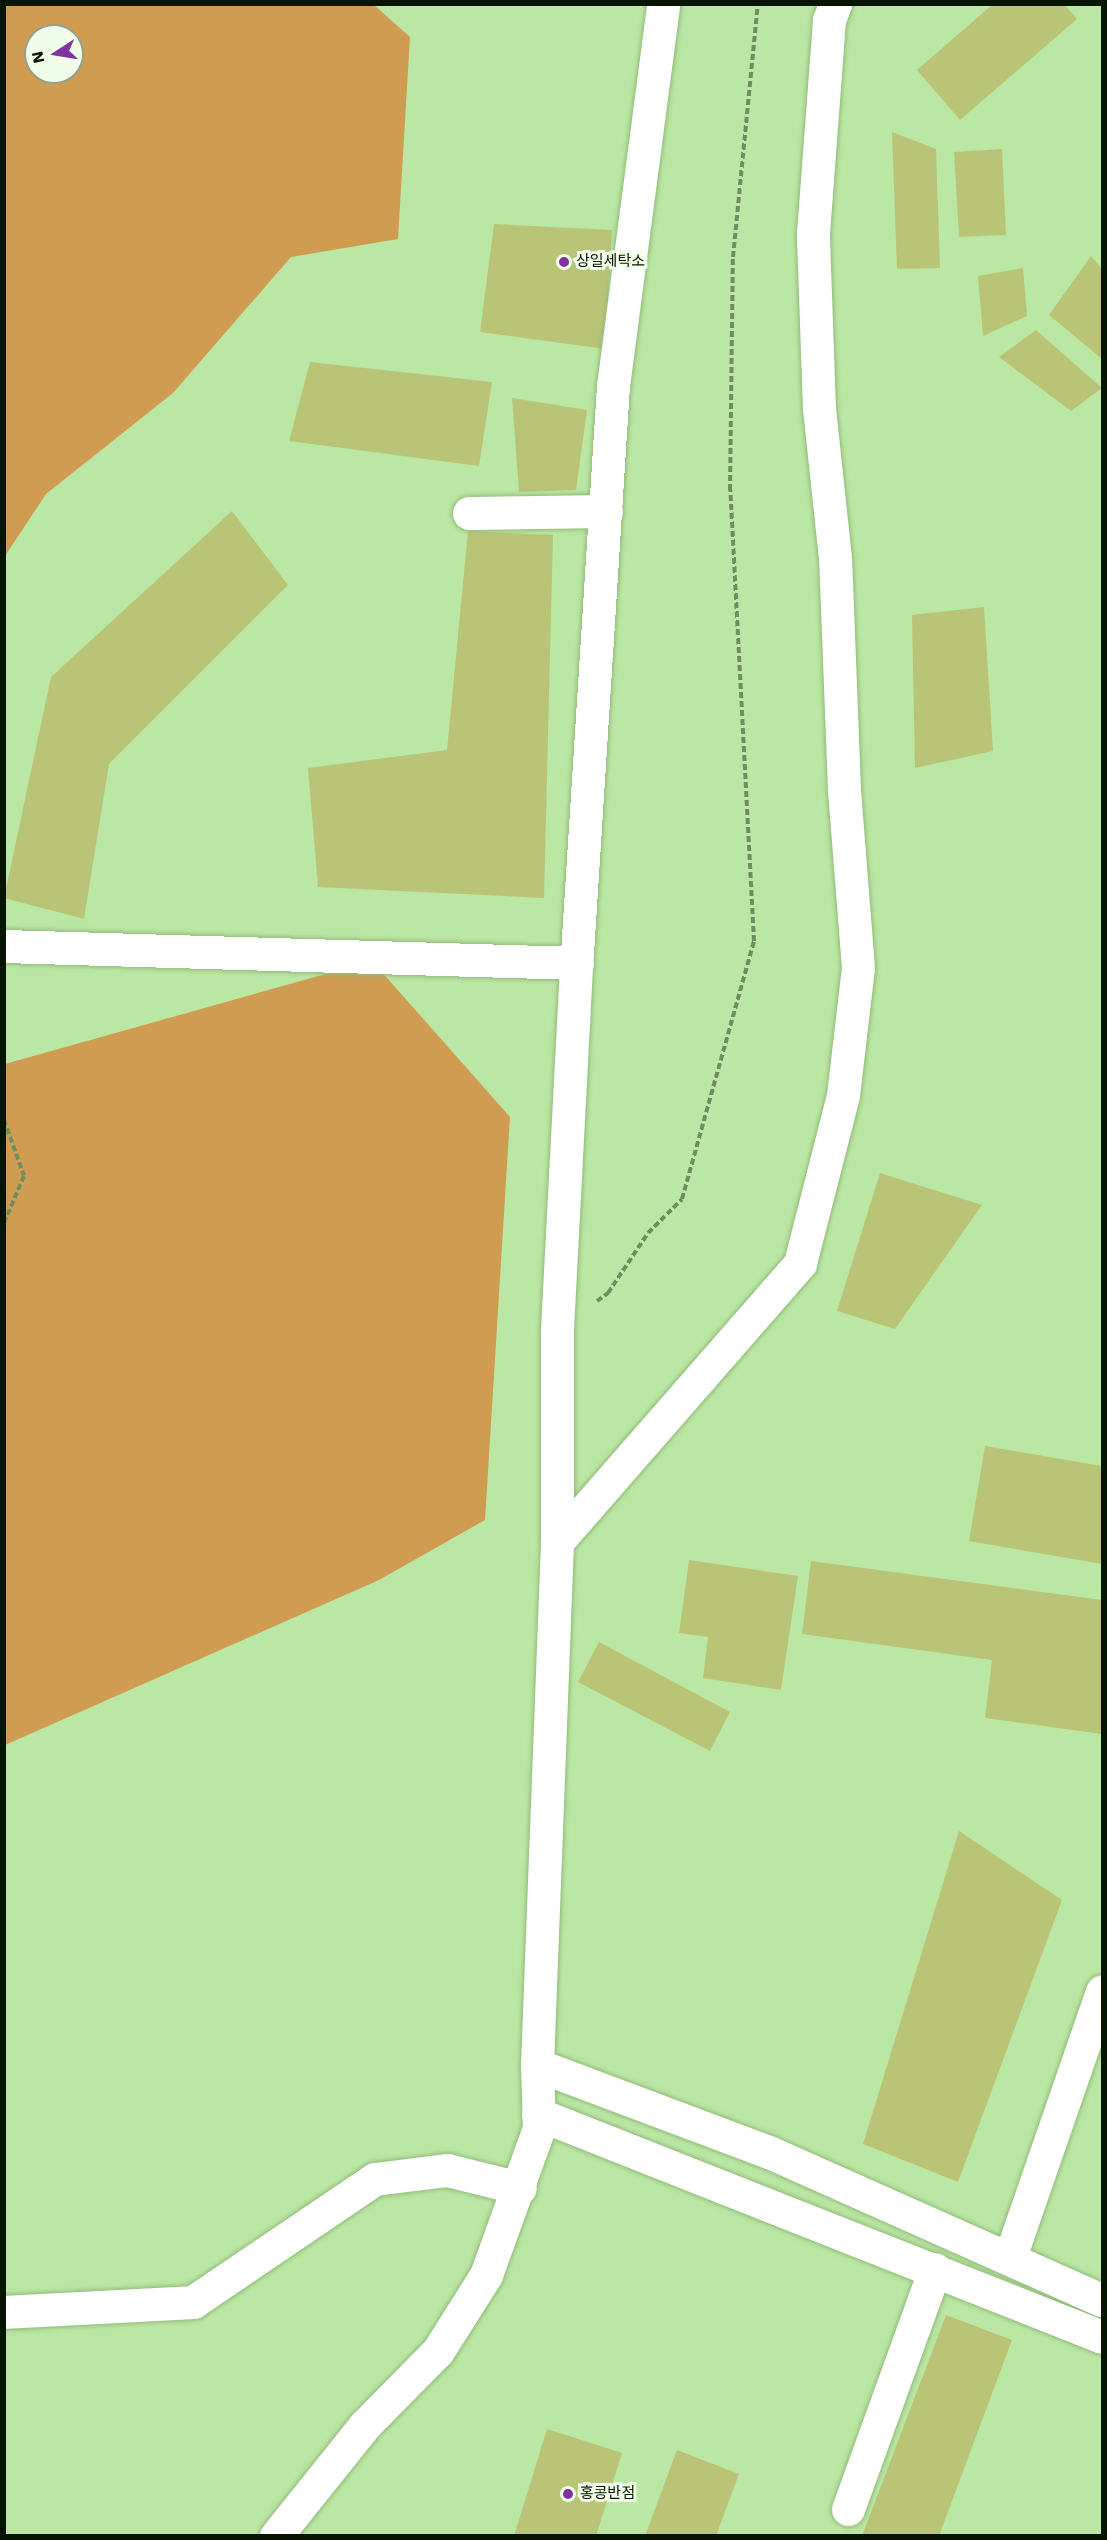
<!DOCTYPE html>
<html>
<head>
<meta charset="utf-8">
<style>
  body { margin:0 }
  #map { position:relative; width:1107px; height:2540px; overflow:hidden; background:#bbe7a4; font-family:"Work Sans","Noto Sans KR",sans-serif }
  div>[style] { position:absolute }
  .forest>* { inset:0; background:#cf9c51 }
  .building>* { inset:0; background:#bac477 }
  .path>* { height:4px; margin-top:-2px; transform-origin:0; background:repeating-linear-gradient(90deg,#6f8e5f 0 6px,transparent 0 9px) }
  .roads { filter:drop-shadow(0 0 2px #91bb79) drop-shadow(0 0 2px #91bb79) }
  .street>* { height:33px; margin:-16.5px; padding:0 16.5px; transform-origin:16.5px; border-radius:16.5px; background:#fff }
  .dots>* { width:16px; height:16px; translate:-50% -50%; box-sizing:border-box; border:3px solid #f0fee9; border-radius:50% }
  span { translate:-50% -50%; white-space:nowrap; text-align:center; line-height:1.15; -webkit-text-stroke:6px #f0fee9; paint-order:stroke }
  .poi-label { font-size:15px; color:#071500 }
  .left { translate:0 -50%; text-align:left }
  .frame { position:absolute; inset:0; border:6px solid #071500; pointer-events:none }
  .north { position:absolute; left:24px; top:24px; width:60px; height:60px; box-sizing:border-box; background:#f0fee9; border:2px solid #93a18c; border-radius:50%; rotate:258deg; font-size:16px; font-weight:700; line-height:24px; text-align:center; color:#071500 }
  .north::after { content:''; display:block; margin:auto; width:21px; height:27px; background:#8231a1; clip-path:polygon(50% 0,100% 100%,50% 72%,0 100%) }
</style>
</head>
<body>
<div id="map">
  <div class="forest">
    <i style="clip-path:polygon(evenodd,5px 4px,374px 5px,410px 37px,398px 239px,291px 257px,173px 393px,46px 494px,5px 556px,5px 4px,36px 36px,72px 36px,72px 72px,36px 72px,36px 36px)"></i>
    <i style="clip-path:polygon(372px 961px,510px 1117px,485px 1520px,379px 1580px,5px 1745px,5px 1064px)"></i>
  </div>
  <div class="building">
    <i style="clip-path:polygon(993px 4px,1064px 4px,1077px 19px,960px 120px,917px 70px)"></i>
    <i style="clip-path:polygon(892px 132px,936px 149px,940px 268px,897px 269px)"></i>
    <i style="clip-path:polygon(1002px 149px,1006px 235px,959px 237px,954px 152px)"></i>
    <i style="clip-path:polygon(494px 224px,612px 230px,605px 349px,480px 332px)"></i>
    <i style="clip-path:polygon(1091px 256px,1102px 269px,1102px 359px,1049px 315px)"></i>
    <i style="clip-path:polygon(1023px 268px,1027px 316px,983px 336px,978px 276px)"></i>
    <i style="clip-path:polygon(1036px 330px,1102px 388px,1071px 411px,999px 357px)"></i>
    <i style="clip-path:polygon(310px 362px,492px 382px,479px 466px,289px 441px)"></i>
    <i style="clip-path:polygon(512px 398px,587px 410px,576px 490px,519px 492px)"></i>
    <i style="clip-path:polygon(232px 511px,288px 585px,109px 764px,84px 919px,4px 898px,51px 677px)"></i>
    <i style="clip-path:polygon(468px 531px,553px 535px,544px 898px,318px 887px,308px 768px,447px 750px)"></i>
    <i style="clip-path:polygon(984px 607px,993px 751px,915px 768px,912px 615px)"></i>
    <i style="clip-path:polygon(880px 1173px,982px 1205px,895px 1329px,837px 1311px)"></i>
    <i style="clip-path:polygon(985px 1446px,1102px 1466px,1102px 1564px,969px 1541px)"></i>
    <i style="clip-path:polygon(689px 1560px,798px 1576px,781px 1690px,703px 1678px,708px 1637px,679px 1633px)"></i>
    <i style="clip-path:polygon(811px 1561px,1102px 1600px,1102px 1734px,985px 1718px,992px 1660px,802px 1634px)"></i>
    <i style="clip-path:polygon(599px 1642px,730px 1712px,710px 1751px,578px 1682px)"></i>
    <i style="clip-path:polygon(959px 1831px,1062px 1900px,958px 2182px,863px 2144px)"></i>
    <i style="clip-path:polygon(946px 2315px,1012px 2340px,939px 2536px,862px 2536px)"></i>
    <i style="clip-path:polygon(547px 2429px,622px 2453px,596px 2536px,514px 2536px)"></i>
    <i style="clip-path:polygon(677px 2450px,739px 2474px,716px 2536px,645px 2536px)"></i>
  </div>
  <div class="path">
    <i style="left:4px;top:1120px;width:59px;rotate:70.3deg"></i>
    <i style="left:24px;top:1176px;width:51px;rotate:113.1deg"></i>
    <i style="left:597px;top:1301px;width:14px;rotate:-36deg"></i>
    <i style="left:608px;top:1293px;width:72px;rotate:-56.3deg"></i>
    <i style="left:648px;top:1233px;width:48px;rotate:-45deg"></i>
    <i style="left:682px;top:1199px;width:268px;rotate:-74.4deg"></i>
    <i style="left:754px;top:941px;width:452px;rotate:-93deg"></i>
    <i style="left:730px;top:490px;width:233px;rotate:-89.3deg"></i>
    <i style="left:733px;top:257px;width:254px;rotate:-84.4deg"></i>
  </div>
  <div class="roads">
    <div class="street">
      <i style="left:469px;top:513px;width:137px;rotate:-0.8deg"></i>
      <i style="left:4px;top:946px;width:573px;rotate:1.7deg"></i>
      <i style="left:557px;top:1542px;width:370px;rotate:-48.9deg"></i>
      <i style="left:800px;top:1263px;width:173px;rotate:-75.6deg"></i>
      <i style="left:843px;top:1095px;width:128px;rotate:-83.3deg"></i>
      <i style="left:858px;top:968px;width:179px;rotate:-94.5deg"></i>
      <i style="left:844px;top:790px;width:232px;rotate:-92.2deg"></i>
      <i style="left:835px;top:558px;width:150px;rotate:-96.1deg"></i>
      <i style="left:819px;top:409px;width:176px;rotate:-92deg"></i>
      <i style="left:813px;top:233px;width:214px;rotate:-85.7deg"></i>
      <i style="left:829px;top:20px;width:17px;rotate:-69deg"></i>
      <i style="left:537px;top:2065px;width:248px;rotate:20.6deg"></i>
      <i style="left:769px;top:2152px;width:364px;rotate:24deg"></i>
      <i style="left:538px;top:2114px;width:606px;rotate:21.57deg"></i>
      <i style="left:1010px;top:2257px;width:281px;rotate:-70.9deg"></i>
      <i style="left:4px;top:2312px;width:189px;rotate:-3deg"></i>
      <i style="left:193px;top:2302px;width:220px;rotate:-34.1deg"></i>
      <i style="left:375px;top:2179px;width:73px;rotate:-7.1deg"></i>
      <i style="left:447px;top:2170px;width:75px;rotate:13.9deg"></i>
      <i style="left:848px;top:2509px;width:255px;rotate:-70.1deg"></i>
      <i style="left:276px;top:2536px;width:141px;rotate:-51.3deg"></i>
      <i style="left:364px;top:2426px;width:105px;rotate:-45.4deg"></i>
      <i style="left:438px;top:2351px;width:90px;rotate:-57.7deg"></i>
      <i style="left:486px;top:2275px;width:156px;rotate:-70.2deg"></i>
      <i style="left:539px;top:2128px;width:63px;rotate:-91.8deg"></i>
      <i style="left:537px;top:2065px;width:523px;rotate:-87.81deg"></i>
      <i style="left:557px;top:1542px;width:213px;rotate:-90deg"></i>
      <i style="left:557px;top:1329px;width:377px;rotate:-87deg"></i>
      <i style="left:577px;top:953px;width:568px;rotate:-86.37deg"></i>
      <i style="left:613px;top:386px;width:385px;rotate:-82.5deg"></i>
    </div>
  </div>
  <div class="dots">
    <i style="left:564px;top:262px;background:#8231a1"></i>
    <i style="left:568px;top:2494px;background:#8231a1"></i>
  </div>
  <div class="poi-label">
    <span class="left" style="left:576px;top:262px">상일세탁소</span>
    <span class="left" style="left:580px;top:2494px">홍콩반점</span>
  </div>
  <div class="frame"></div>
  <div class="north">N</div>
</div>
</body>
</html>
